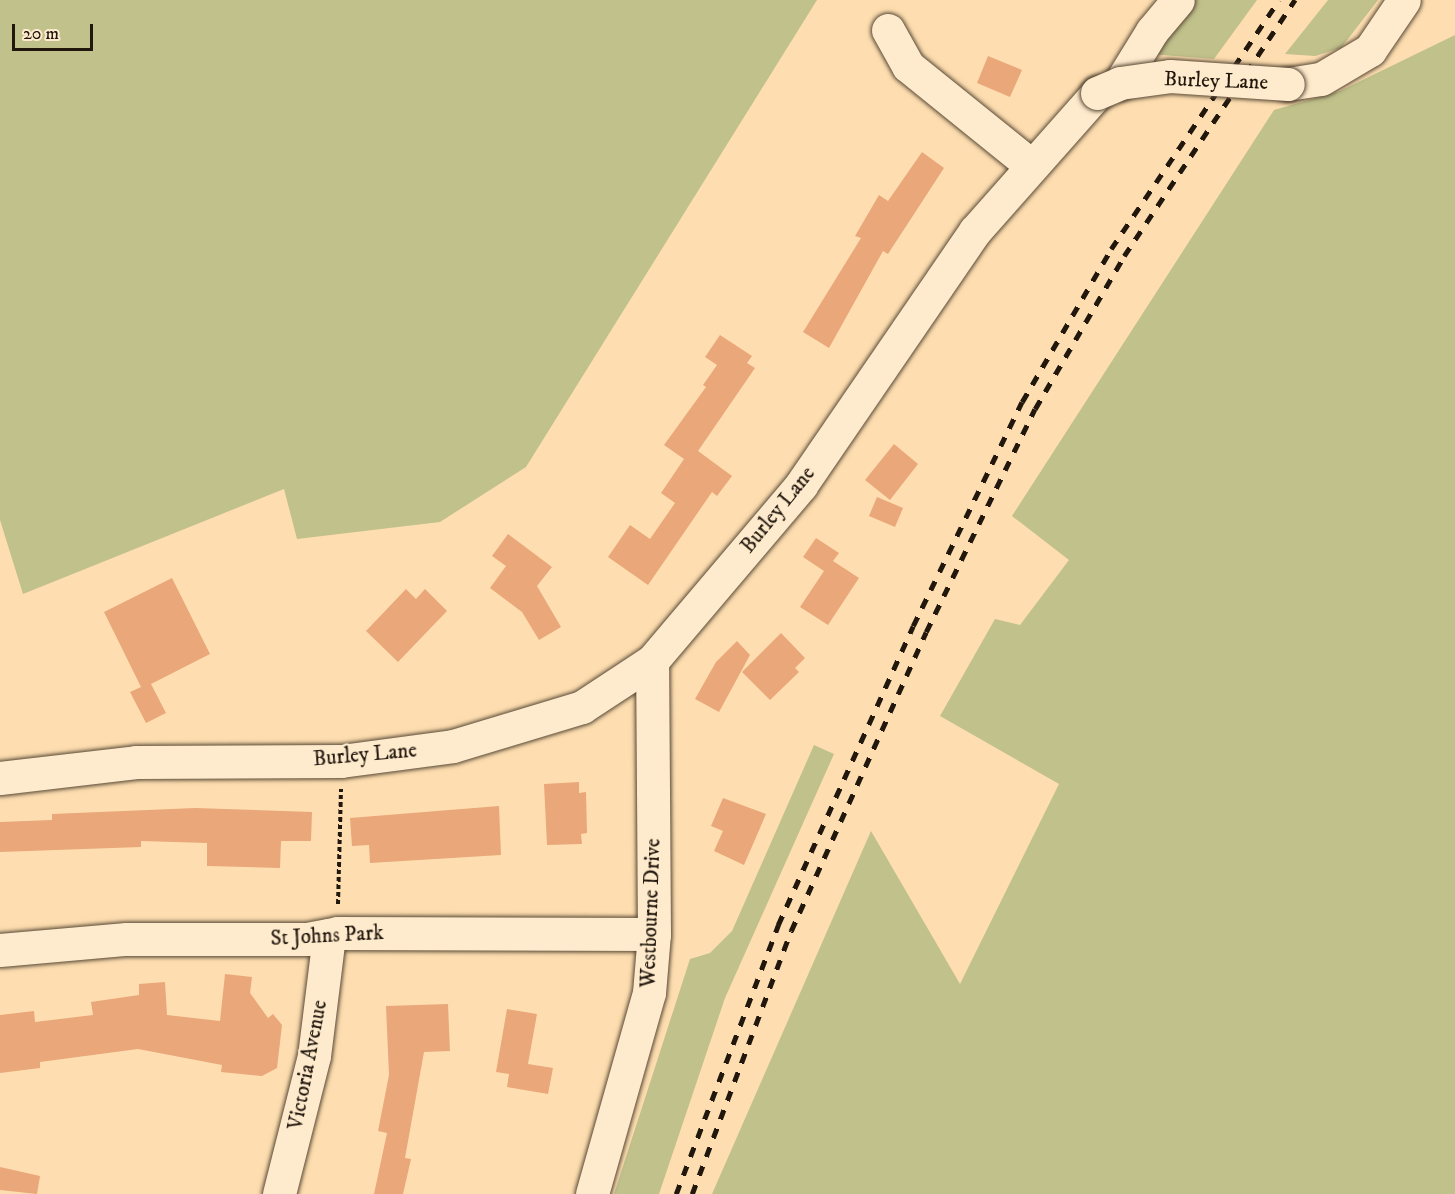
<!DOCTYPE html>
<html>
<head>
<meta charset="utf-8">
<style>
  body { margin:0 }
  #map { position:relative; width:1455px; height:1194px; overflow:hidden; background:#fedeb0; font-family:"IM FELL DW Pica",serif }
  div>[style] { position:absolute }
  .green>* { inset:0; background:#c0c18b }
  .building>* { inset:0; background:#eaa779 }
  .path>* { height:4px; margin-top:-2px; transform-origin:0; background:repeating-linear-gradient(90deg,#21170d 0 4.5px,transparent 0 7.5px) }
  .roads { filter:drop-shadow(0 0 2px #584936) drop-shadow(0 0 2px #584936) }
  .minor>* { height:33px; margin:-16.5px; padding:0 16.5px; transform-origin:16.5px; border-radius:16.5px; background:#feeacc }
  .rail>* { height:4.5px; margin-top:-2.25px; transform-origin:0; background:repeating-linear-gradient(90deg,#21170d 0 10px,transparent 0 20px) }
  .bridges { filter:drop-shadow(0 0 2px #584936) drop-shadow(0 0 2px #584936) }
  .minor-bridge>* { height:33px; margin:-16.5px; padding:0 16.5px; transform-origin:16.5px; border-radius:16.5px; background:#feeacc }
  span { translate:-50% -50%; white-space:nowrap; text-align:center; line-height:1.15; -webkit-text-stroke:4.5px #feeacc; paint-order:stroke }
  .street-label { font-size:21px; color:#21170d }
  .scale { position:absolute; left:12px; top:24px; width:81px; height:27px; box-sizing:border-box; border:3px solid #21170d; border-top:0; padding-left:8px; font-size:18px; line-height:21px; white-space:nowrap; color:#21170d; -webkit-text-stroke:4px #feeacc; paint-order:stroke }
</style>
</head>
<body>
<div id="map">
  <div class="green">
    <i style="clip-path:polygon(0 0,817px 0,526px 467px,440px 522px,297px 539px,284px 489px,23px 594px,0 520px)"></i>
    <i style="clip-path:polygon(1187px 0,1257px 0,1214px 59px,1150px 54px)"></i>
    <i style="clip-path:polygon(1328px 0,1378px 0,1341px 48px,1315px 56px,1285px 54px)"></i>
    <i style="clip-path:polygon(1455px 35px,1455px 1194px,712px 1194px,871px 831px,960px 984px,1059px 784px,940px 716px,995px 619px,1020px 625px,1069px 560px,1012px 516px,1274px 110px,1340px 91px)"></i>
    <i style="clip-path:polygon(814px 745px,834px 754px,725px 998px,659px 1194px,614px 1194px,690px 959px,710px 953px,732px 931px)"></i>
  </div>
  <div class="building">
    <i style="clip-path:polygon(988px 56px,1022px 70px,1010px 97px,977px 83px)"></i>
    <i style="clip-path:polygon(922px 152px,944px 168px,888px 254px,883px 251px,829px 348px,803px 332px,861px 238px,855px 236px,879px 195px,888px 201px)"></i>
    <i style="clip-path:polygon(720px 335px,752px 356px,747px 363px,755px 368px,698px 451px,732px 476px,717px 496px,712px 492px,648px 585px,608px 557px,630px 525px,650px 539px,675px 503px,661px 493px,684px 459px,664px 445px,706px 387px,703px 385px,717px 365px,705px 357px)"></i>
    <i style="clip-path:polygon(894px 444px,918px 464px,890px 500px,865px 480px)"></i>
    <i style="clip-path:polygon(877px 497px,903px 508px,895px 527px,869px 516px)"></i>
    <i style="clip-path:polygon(508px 534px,552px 567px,537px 586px,561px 627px,539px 640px,522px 612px,490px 588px,506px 566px,492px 556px)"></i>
    <i style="clip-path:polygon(816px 538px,839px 553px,833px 561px,859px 578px,828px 625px,800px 607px,824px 571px,803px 557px)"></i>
    <i style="clip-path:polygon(172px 578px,210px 654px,151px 684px,166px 713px,146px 723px,130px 692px,141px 687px,104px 612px)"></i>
    <i style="clip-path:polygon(406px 589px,416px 599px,425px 589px,447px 611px,398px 662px,366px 631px)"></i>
    <i style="clip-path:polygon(781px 633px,805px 658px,795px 668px,799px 672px,770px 700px,742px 672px)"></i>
    <i style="clip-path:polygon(737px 641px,750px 655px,719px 712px,695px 699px,716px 662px)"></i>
    <i style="clip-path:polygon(579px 782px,579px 793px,586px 792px,587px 833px,581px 834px,582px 844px,547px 845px,544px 784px)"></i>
    <i style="clip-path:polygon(723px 798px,766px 814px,744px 865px,714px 851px,723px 831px,711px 826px)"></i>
    <i style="clip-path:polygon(499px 806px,501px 855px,370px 863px,369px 845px,352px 846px,350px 818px)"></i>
    <i style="clip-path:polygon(195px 808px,312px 812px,311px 841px,281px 841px,280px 868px,207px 866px,207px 843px,141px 841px,141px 847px,0 852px,0 822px,52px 820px,52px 814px)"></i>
    <i style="clip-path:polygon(225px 974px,252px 977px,250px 993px,268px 1018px,273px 1014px,282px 1025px,277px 1068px,262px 1076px,221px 1072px,222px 1065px,138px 1049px,40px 1062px,40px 1068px,0 1073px,0 1015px,34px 1011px,35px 1022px,93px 1015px,91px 1002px,139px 995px,139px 984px,165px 982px,167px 1015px,220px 1021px)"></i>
    <i style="clip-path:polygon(448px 1004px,450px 1051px,424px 1052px,405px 1158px,411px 1159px,403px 1194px,374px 1194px,387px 1133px,378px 1131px,389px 1075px,386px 1006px)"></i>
    <i style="clip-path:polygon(507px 1009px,537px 1014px,528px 1064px,553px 1068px,548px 1094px,507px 1087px,509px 1074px,496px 1072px)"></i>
    <i style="clip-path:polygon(0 1167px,40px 1176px,37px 1194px,0 1190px)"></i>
  </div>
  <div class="path">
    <i style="left:338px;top:904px;width:115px;rotate:-88.5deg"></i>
  </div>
  <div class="roads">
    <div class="minor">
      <i style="left:888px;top:30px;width:41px;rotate:60.9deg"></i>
      <i style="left:908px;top:66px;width:159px;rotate:38.9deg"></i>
      <i style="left:1120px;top:83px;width:61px;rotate:-58.4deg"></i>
      <i style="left:1152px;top:31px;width:40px;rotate:-50deg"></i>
      <i style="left:1288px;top:84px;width:33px;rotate:-9deg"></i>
      <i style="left:1321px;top:79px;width:57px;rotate:-30.6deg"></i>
      <i style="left:1370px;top:50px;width:60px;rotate:-55.8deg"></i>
      <i style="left:0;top:778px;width:137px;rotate:-6.7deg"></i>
      <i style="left:136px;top:762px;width:205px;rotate:-0.3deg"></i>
      <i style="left:341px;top:761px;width:113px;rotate:-7.6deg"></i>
      <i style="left:453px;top:746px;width:135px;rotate:-16.8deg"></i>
      <i style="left:582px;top:707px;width:84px;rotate:-33.3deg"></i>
      <i style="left:652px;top:661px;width:231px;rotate:-49.7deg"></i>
      <i style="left:801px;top:485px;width:308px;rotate:-55.6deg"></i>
      <i style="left:975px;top:231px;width:184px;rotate:-48.5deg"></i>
      <i style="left:0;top:950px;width:127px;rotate:-5deg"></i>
      <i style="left:127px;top:939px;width:180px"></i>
      <i style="left:307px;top:939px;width:31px;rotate:-11deg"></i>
      <i style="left:337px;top:933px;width:317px;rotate:0.2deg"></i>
      <i style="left:279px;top:1194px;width:142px;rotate:-75.8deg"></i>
      <i style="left:314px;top:1056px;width:122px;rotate:-82.9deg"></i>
      <i style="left:592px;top:1194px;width:209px;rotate:-74.2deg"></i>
      <i style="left:649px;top:993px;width:59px;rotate:-85.2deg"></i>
      <i style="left:654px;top:934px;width:273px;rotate:-90.4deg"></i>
    </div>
  </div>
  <div class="rail">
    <i style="left:676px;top:1194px;width:288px;rotate:-69.2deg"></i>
    <i style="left:778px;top:925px;width:328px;rotate:-65.7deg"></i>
    <i style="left:913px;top:626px;width:249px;rotate:-64.1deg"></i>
    <i style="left:1022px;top:402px;width:177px;rotate:-59.8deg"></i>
    <i style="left:1111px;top:249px;width:300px;rotate:-56deg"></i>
    <i style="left:692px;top:1194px;width:281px;rotate:-69.4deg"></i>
    <i style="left:791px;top:931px;width:328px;rotate:-65.7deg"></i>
    <i style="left:926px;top:632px;width:248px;rotate:-64deg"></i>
    <i style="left:1035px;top:409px;width:177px;rotate:-59.8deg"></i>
    <i style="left:1124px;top:256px;width:308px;rotate:-56.3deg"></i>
  </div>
  <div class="bridges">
    <div class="minor-bridge">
      <i style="left:1097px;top:93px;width:25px;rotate:-23deg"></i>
      <i style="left:1120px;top:83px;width:50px;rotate:-8deg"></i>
      <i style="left:1170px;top:76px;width:118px;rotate:3.9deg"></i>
    </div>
  </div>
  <div class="street-label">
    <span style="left:1216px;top:81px;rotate:2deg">Burley Lane</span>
    <span style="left:778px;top:510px;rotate:-51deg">Burley Lane</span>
    <span style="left:365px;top:755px;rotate:-5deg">Burley Lane</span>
    <span style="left:651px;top:913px;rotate:-88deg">Westbourne Drive</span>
    <span style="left:327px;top:936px;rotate:-3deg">St Johns Park</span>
    <span style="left:308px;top:1065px;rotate:-79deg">Victoria Avenue</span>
  </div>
  <div class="scale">20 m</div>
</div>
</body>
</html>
